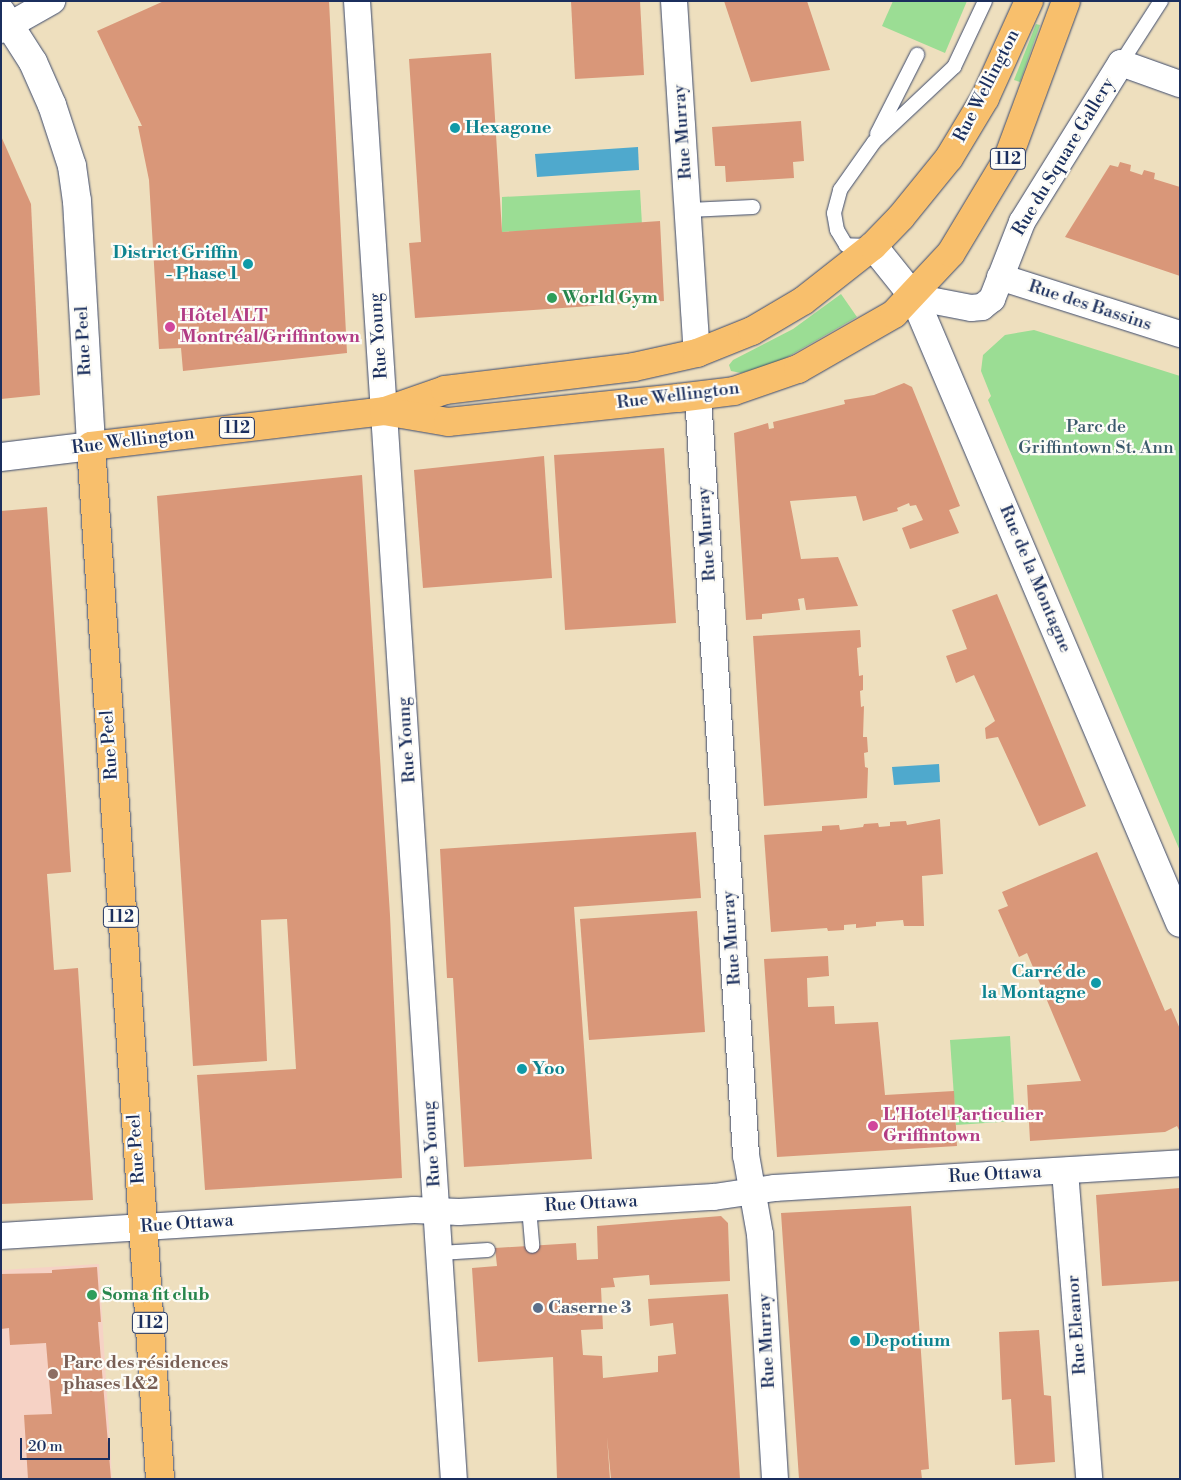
<!DOCTYPE html>
<html>
<head>
<meta charset="utf-8">
<style>
  body { margin:0 }
  #map { position:relative; width:1181px; height:1480px; overflow:hidden; background:#eedfbe; font-family:"Libre Bodoni",serif }
  div>[style] { position:absolute }
  .built>* { inset:0; background:#f6d2c5 }
  .green>* { inset:0; background:#9bdd94 }
  .water>* { inset:0; background:#4fa9cd }
  .building>* { inset:0; background:#d99779 }
  .roads { filter:drop-shadow(0 0 1px #3b496c) drop-shadow(0 0 1px #3b496c) }
  .service>* { height:14px; margin:-7px; padding:0 7px; transform-origin:7px; border-radius:7px; background:#fff }
  .minor>* { height:26px; margin:-13px; padding:0 13px; transform-origin:13px; border-radius:13px; background:#fff }
  .tertiary>* { height:28px; margin:-14px; padding:0 14px; transform-origin:14px; border-radius:14px; background:#fff }
  .primary>* { height:28px; margin:-14px; padding:0 14px; transform-origin:14px; border-radius:14px; background:#f8bf6c }
  .dots>* { width:14px; height:14px; translate:-50% -50%; box-sizing:border-box; border:2px solid #fdfcf7; border-radius:50% }
  span { translate:-50% -50%; white-space:nowrap; text-align:center; line-height:1.15; -webkit-text-stroke:4.5px #fdfcf7; paint-order:stroke }
  .shield-label span { padding:1px 4px; background:#fdfcf7; border:1px solid; border-radius:4px; -webkit-text-stroke-width:0 }
  .shield-label { font-size:16px; color:#1b2f5e; font-weight:700 }
  .street-label { font-size:18px; color:#1b2f5e }
  .culture-label { font-size:18px; color:#0d838f; font-weight:700 }
  .left { translate:0 -50%; text-align:left }
  .right { translate:-100% -50%; text-align:right }
  .leisure-label { font-size:18px; color:#27864d; font-weight:700 }
  .hotel-label { font-size:18px; color:#b23c85; font-weight:700 }
  .park-label { font-size:18px; color:#3b5a6c }
  .service-label { font-size:18px; color:#4e5e75; font-weight:700 }
  .education-label { font-size:18px; color:#785e54; font-weight:700 }
  .frame { position:absolute; inset:0; border:2px solid #1b2f5e; pointer-events:none }
  .scale { position:absolute; left:20px; top:1438px; width:90px; height:22px; box-sizing:border-box; border:2px solid #1b2f5e; border-top:0; padding-left:6px; font-size:15px; line-height:18px; white-space:nowrap; color:#1b2f5e; -webkit-text-stroke:4px #fdfcf7; paint-order:stroke }
</style>
</head>
<body>
<div id="map">
  <div class="built">
    <i style="clip-path:polygon(99px 1264px,112px 1479px,1px 1479px,1px 1270px)"></i>
  </div>
  <div class="green">
    <i style="clip-path:polygon(893px 1px,967px 1px,945px 53px,882px 26px)"></i>
    <i style="clip-path:polygon(1036px 24px,1040px 25px,1020px 82px,1014px 80px)"></i>
    <i style="clip-path:polygon(640px 190px,642px 225px,502px 232px,502px 197px)"></i>
    <i style="clip-path:polygon(841px 294px,857px 317px,777px 363px,741px 373px,731px 371px,729px 365px,733px 360px,793px 329px)"></i>
    <i style="clip-path:polygon(1034px 330px,1180px 376px,1180px 851px,988px 400px,991px 396px,981px 371px,983px 355px,1005px 335px)"></i>
    <i style="clip-path:polygon(1010px 1036px,1015px 1121px,956px 1125px,950px 1040px)"></i>
  </div>
  <div class="water">
    <i style="clip-path:polygon(638px 147px,639px 170px,537px 177px,535px 154px)"></i>
    <i style="clip-path:polygon(939px 764px,940px 782px,894px 785px,892px 767px)"></i>
  </div>
  <div class="building">
    <i style="clip-path:polygon(164px 1px,329px 1px,347px 353px,183px 371px,181px 348px,159px 349px,149px 180px,138px 126px,142px 126px,97px 31px)"></i>
    <i style="clip-path:polygon(571px 1px,640px 1px,644px 75px,575px 79px)"></i>
    <i style="clip-path:polygon(724px 1px,807px 1px,830px 70px,751px 82px)"></i>
    <i style="clip-path:polygon(491px 53px,502px 232px,660px 221px,664px 301px,415px 318px,409px 243px,421px 242px,409px 59px)"></i>
    <i style="clip-path:polygon(801px 121px,804px 161px,793px 162px,794px 178px,726px 182px,725px 166px,715px 166px,712px 127px)"></i>
    <i style="clip-path:polygon(1px 136px,31px 204px,40px 395px,1px 399px)"></i>
    <i style="clip-path:polygon(1120px 162px,1131px 165px,1130px 171px,1142px 175px,1144px 170px,1155px 173px,1154px 179px,1180px 187px,1180px 276px,1065px 237px,1110px 165px,1118px 167px)"></i>
    <i style="clip-path:polygon(904px 383px,912px 387px,960px 506px,949px 510px,959px 533px,910px 549px,902px 528px,923px 520px,916px 505px,910px 506px,909px 503px,897px 508px,898px 511px,863px 521px,856px 496px,790px 501px,801px 559px,838px 557px,858px 606px,806px 610px,804px 598px,798px 599px,800px 610px,762px 614px,762px 619px,746px 620px,734px 433px,768px 423px,769px 429px,774px 428px,773px 422px,845px 404px,844px 400px,874px 395px)"></i>
    <i style="clip-path:polygon(664px 448px,676px 623px,565px 630px,554px 455px)"></i>
    <i style="clip-path:polygon(544px 456px,552px 578px,423px 588px,414px 470px)"></i>
    <i style="clip-path:polygon(362px 475px,390px 915px,402px 1178px,205px 1190px,197px 1075px,296px 1069px,287px 919px,261px 920px,267px 1061px,193px 1066px,157px 496px)"></i>
    <i style="clip-path:polygon(47px 507px,71px 872px,47px 874px,54px 970px,78px 968px,93px 1200px,1px 1204px,1px 511px)"></i>
    <i style="clip-path:polygon(997px 594px,1086px 806px,1039px 826px,998px 737px,986px 739px,985px 728px,995px 721px,974px 675px,956px 683px,946px 656px,967px 649px,952px 610px)"></i>
    <i style="clip-path:polygon(860px 630px,861px 647px,857px 648px,859px 676px,863px 675px,863px 690px,860px 691px,861px 707px,864px 706px,863px 737px,867px 737px,868px 752px,864px 753px,865px 767px,868px 768px,867px 798px,764px 806px,753px 636px)"></i>
    <i style="clip-path:polygon(940px 819px,943px 874px,922px 876px,924px 926px,904px 926px,903px 920px,876px 922px,876px 926px,856px 928px,856px 924px,844px 925px,844px 930px,828px 931px,827px 928px,771px 932px,764px 835px,822px 831px,822px 826px,839px 825px,840px 830px,863px 827px,864px 824px,878px 823px,879px 827px,890px 826px,890px 822px,906px 821px,907px 825px)"></i>
    <i style="clip-path:polygon(696px 832px,701px 898px,574px 907px,592px 1159px,464px 1167px,453px 978px,447px 978px,440px 849px)"></i>
    <i style="clip-path:polygon(1097px 852px,1165px 1011px,1171px 1008px,1180px 1029px,1180px 1132px,1177px 1126px,1165px 1132px,1030px 1141px,1027px 1085px,1081px 1081px,1027px 953px,1019px 957px,998px 910px,1008px 906px,1002px 892px)"></i>
    <i style="clip-path:polygon(697px 911px,705px 1032px,589px 1040px,580px 919px)"></i>
    <i style="clip-path:polygon(828px 956px,829px 976px,807px 978px,808px 1007px,834px 1006px,835px 1024px,878px 1022px,885px 1095px,954px 1091px,957px 1146px,777px 1157px,764px 959px)"></i>
    <i style="clip-path:polygon(1180px 1188px,1180px 1281px,1102px 1286px,1096px 1195px)"></i>
    <i style="clip-path:polygon(911px 1206px,929px 1469px,921px 1470px,922px 1479px,799px 1479px,781px 1213px)"></i>
    <i style="clip-path:polygon(721px 1216px,728px 1223px,730px 1281px,650px 1285px,649px 1275px,613px 1278px,615px 1287px,601px 1288px,603px 1329px,581px 1330px,583px 1355px,602px 1356px,603px 1378px,658px 1372px,658px 1356px,676px 1354px,673px 1323px,650px 1326px,648px 1299px,728px 1294px,740px 1479px,611px 1479px,607px 1437px,610px 1479px,557px 1479px,553px 1357px,478px 1362px,472px 1268px,497px 1266px,495px 1248px,576px 1243px,577px 1260px,598px 1259px,597px 1226px)"></i>
    <i style="clip-path:polygon(97px 1267px,101px 1322px,98px 1322px,99px 1336px,111px 1479px,28px 1479px,24px 1415px,52px 1414px,46px 1343px,10px 1345px,9px 1328px,1px 1329px,1px 1274px,52px 1273px,52px 1270px)"></i>
    <i style="clip-path:polygon(1039px 1330px,1044px 1395px,1051px 1396px,1055px 1462px,1015px 1465px,1011px 1399px,1002px 1400px,999px 1332px)"></i>
  </div>
  <div class="roads">
    <div class="service">
      <i style="left:1121px;top:63px;width:74px;rotate:-57.2deg"></i>
      <i style="left:877px;top:134px;width:89px;rotate:-63.1deg"></i>
      <i style="left:689px;top:210px;width:64px;rotate:-2.7deg"></i>
      <i style="left:869px;top:246px;width:23px;rotate:-178deg"></i>
      <i style="left:846px;top:245px;width:17px;rotate:-121deg"></i>
      <i style="left:837px;top:230px;width:17px;rotate:-100deg"></i>
      <i style="left:834px;top:213px;width:24px;rotate:-75deg"></i>
      <i style="left:840px;top:190px;width:59px;rotate:-54.7deg"></i>
      <i style="left:874px;top:142px;width:110px;rotate:-43.2deg"></i>
      <i style="left:954px;top:67px;width:73px;rotate:-64.8deg"></i>
      <i style="left:529px;top:1208px;width:38px;rotate:85deg"></i>
      <i style="left:440px;top:1253px;width:48px;rotate:-3.6deg"></i>
    </div>
    <div class="minor">
      <i style="left:357px;top:1px;width:1481px;rotate:86.25deg"></i>
      <i style="left:674px;top:1px;width:353px;rotate:86.3deg"></i>
      <i style="left:1px;top:30px;width:59px;rotate:-29.6deg"></i>
      <i style="left:1000px;top:277px;width:189px;rotate:17.6deg"></i>
      <i style="left:914px;top:297px;width:58px;rotate:10.9deg"></i>
      <i style="left:971px;top:308px;width:11px;rotate:-5deg"></i>
      <i style="left:982px;top:307px;width:13px;rotate:-39deg"></i>
      <i style="left:992px;top:299px;width:83px;rotate:-68.7deg"></i>
      <i style="left:1022px;top:222px;width:187px;rotate:-58.1deg"></i>
      <i style="left:1121px;top:63px;width:63px;rotate:19.6deg"></i>
      <i style="left:698px;top:396px;width:761px;rotate:86.38deg"></i>
      <i style="left:746px;top:1155px;width:80px;rotate:80deg"></i>
      <i style="left:760px;top:1234px;width:245px;rotate:86.5deg"></i>
      <i style="left:1065px;top:1171px;width:309px;rotate:85.5deg"></i>
      <i style="left:1px;top:1236px;width:414px;rotate:-3.6deg"></i>
      <i style="left:414px;top:1210px;width:45px;rotate:2.5deg"></i>
      <i style="left:459px;top:1212px;width:255px;rotate:-3.4deg"></i>
      <i style="left:714px;top:1197px;width:62px;rotate:-8.4deg"></i>
      <i style="left:775px;top:1188px;width:406px;rotate:-3.5deg"></i>
    </div>
    <div class="tertiary">
      <i style="left:1px;top:12px;width:59px;rotate:57.4deg"></i>
      <i style="left:33px;top:62px;width:47px;rotate:66.2deg"></i>
      <i style="left:52px;top:105px;width:64px;rotate:71.8deg"></i>
      <i style="left:72px;top:166px;width:35px;rotate:82deg"></i>
      <i style="left:77px;top:201px;width:245px;rotate:86.7deg"></i>
      <i style="left:91px;top:446px;width:91px;rotate:173deg"></i>
      <i style="left:873px;top:246px;width:65px;rotate:51.2deg"></i>
      <i style="left:914px;top:297px;width:680px;rotate:66.98deg"></i>
    </div>
    <div class="primary">
      <i style="left:388px;top:410px;width:60px;rotate:-19.3deg"></i>
      <i style="left:445px;top:390px;width:190px;rotate:-6.9deg"></i>
      <i style="left:634px;top:367px;width:65px;rotate:-12.5deg"></i>
      <i style="left:697px;top:353px;width:59px;rotate:-21.8deg"></i>
      <i style="left:752px;top:331px;width:59px;rotate:-30.5deg"></i>
      <i style="left:803px;top:301px;width:89px;rotate:-38.2deg"></i>
      <i style="left:873px;top:246px;width:40px;rotate:-46deg"></i>
      <i style="left:901px;top:217px;width:76px;rotate:-50.9deg"></i>
      <i style="left:949px;top:158px;width:70px;rotate:-59deg"></i>
      <i style="left:985px;top:98px;width:107px;rotate:-65.6deg"></i>
      <i style="left:160px;top:1479px;width:1035px;rotate:-93.82deg"></i>
      <i style="left:91px;top:446px;width:295px;rotate:-6.8deg"></i>
      <i style="left:384px;top:411px;width:65px;rotate:9.8deg"></i>
      <i style="left:448px;top:422px;width:231px;rotate:-6deg"></i>
      <i style="left:678px;top:398px;width:56px;rotate:-7.1deg"></i>
      <i style="left:734px;top:391px;width:68px;rotate:-19deg"></i>
      <i style="left:798px;top:369px;width:111px;rotate:-29.8deg"></i>
      <i style="left:894px;top:314px;width:83px;rotate:-46.9deg"></i>
      <i style="left:951px;top:253px;width:111px;rotate:-59deg"></i>
      <i style="left:1008px;top:158px;width:167px;rotate:-69.7deg"></i>
    </div>
  </div>
  <div class="dots">
    <i style="left:455px;top:128px;background:#0f9aa8"></i>
    <i style="left:248px;top:264px;background:#0f9aa8"></i>
    <i style="left:552px;top:298px;background:#2e9e5b"></i>
    <i style="left:170px;top:327px;background:#d1479c"></i>
    <i style="left:1096px;top:983px;background:#0f9aa8"></i>
    <i style="left:522px;top:1069px;background:#0f9aa8"></i>
    <i style="left:873px;top:1126px;background:#d1479c"></i>
    <i style="left:92px;top:1295px;background:#2e9e5b"></i>
    <i style="left:538px;top:1308px;background:#5c6f8a"></i>
    <i style="left:855px;top:1341px;background:#0f9aa8"></i>
    <i style="left:53px;top:1374px;background:#8d6e63"></i>
  </div>
  <div class="shield-label">
    <span style="left:1008px;top:159px">112</span>
    <span style="left:237px;top:428px">112</span>
    <span style="left:121px;top:917px">112</span>
    <span style="left:150px;top:1323px">112</span>
  </div>
  <div class="street-label">
    <span style="left:987px;top:86px;rotate:-63deg">Rue Wellington</span>
    <span style="left:683px;top:132px;rotate:-94deg">Rue Murray</span>
    <span style="left:1064px;top:157px;rotate:-59deg">Rue du Square Gallery</span>
    <span style="left:1090px;top:306px;rotate:18deg">Rue des Bassins</span>
    <span style="left:379px;top:336px;rotate:-94deg">Rue Young</span>
    <span style="left:84px;top:341px;rotate:-93deg">Rue Peel</span>
    <span style="left:678px;top:396px;rotate:-7deg">Rue Wellington</span>
    <span style="left:133px;top:441px;rotate:-7deg">Rue Wellington</span>
    <span style="left:707px;top:534px;rotate:-94deg">Rue Murray</span>
    <span style="left:1035px;top:579px;rotate:67deg">Rue de la Montagne</span>
    <span style="left:407px;top:740px;rotate:-94deg">Rue Young</span>
    <span style="left:110px;top:745px;rotate:-94deg">Rue Peel</span>
    <span style="left:732px;top:938px;rotate:-94deg">Rue Murray</span>
    <span style="left:432px;top:1144px;rotate:-94deg">Rue Young</span>
    <span style="left:137px;top:1149px;rotate:-94deg">Rue Peel</span>
    <span style="left:995px;top:1175px;rotate:-3deg">Rue Ottawa</span>
    <span style="left:591px;top:1204px;rotate:-3deg">Rue Ottawa</span>
    <span style="left:187px;top:1224px;rotate:-4deg">Rue Ottawa</span>
    <span style="left:1077px;top:1325px;rotate:-94deg">Rue Eleanor</span>
    <span style="left:767px;top:1341px;rotate:-93deg">Rue Murray</span>
  </div>
  <div class="culture-label">
    <span class="left" style="left:465px;top:128px">Hexagone</span>
    <span class="right" style="left:238px;top:264px">District Griffin<br>- Phase 1</span>
    <span class="right" style="left:1086px;top:983px">Carré de<br>la Montagne</span>
    <span class="left" style="left:532px;top:1069px">Yoo</span>
    <span class="left" style="left:865px;top:1341px">Depotium</span>
  </div>
  <div class="leisure-label">
    <span class="left" style="left:562px;top:298px">World Gym</span>
    <span class="left" style="left:102px;top:1295px">Soma fit club</span>
  </div>
  <div class="hotel-label">
    <span class="left" style="left:180px;top:327px">Hôtel ALT<br>Montréal/Griffintown</span>
    <span class="left" style="left:883px;top:1126px">L'Hotel Particulier<br>Griffintown</span>
  </div>
  <div class="park-label">
    <span style="left:1096px;top:438px">Parc de<br>Griffintown St. Ann</span>
  </div>
  <div class="service-label">
    <span class="left" style="left:548px;top:1308px">Caserne 3</span>
  </div>
  <div class="education-label">
    <span class="left" style="left:63px;top:1374px">Parc des résidences<br>phases 1&amp;2</span>
  </div>
  <div class="frame"></div>
  <div class="scale">20 m</div>
</div>
</body>
</html>
